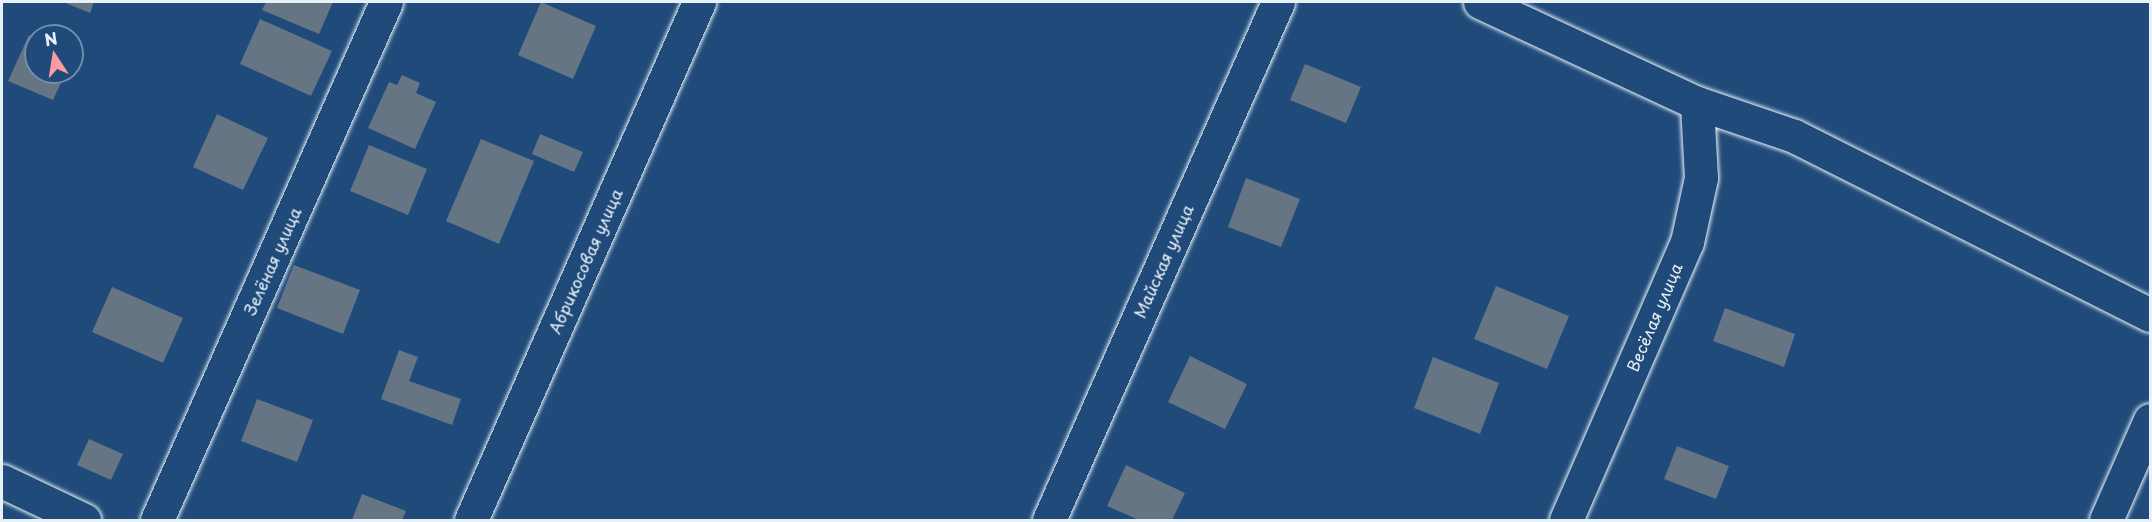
<!DOCTYPE html>
<html>
<head>
<meta charset="utf-8">
<style>
  body { margin:0 }
  #map { position:relative; width:2152px; height:522px; overflow:hidden; background:#1f4a7a; font-family:"Playpen Sans",sans-serif }
  div>[style] { position:absolute }
  .building>* { inset:0; background:#657584 }
  .roads { filter:drop-shadow(0 0 2px #e8f1f8) drop-shadow(0 0 2px #e8f1f8) }
  .street>* { height:33px; margin:-16.5px; padding:0 16.5px; transform-origin:16.5px; border-radius:16.5px; background:#1f4a7a }
  span { translate:-50% -50%; white-space:nowrap; text-align:center; line-height:1.15; -webkit-text-stroke:5px #1f4a7a; paint-order:stroke }
  .street-label { font-size:16px; color:#e8f1f8 }
  .frame { position:absolute; inset:0; border:3px solid #e8f1f8; pointer-events:none }
  .north { position:absolute; left:24px; top:24px; width:60px; height:60px; box-sizing:border-box; background:#1f4a7a; border:2px solid #6f8dac; border-radius:50%; rotate:348deg; font-size:16px; font-weight:700; line-height:24px; text-align:center; color:#e8f1f8 }
  .north::after { content:''; display:block; margin:auto; width:21px; height:27px; background:#ff9aa2; clip-path:polygon(50% 0,100% 100%,50% 72%,0 100%) }
</style>
</head>
<body>
<div id="map">
  <div class="building">
    <i style="clip-path:polygon(63px 2px,94px 2px,90px 13px)"></i>
    <i style="clip-path:polygon(266px 2px,333px 2px,319px 34px,262px 10px)"></i>
    <i style="clip-path:polygon(541px 2px,596px 26px,573px 79px,518px 55px)"></i>
    <i style="clip-path:polygon(260px 19px,332px 51px,311px 96px,240px 64px)"></i>
    <i style="clip-path:polygon(29px 35px,36px 38px,36px 72px,66px 72px,53px 100px,8px 81px)"></i>
    <i style="clip-path:polygon(1305px 64px,1361px 87px,1346px 123px,1290px 100px)"></i>
    <i style="clip-path:polygon(402px 75px,420px 83px,416px 93px,436px 102px,415px 149px,368px 128px,389px 82px,397px 85px)"></i>
    <i style="clip-path:polygon(217px 114px,268px 138px,243px 190px,193px 167px)"></i>
    <i style="clip-path:polygon(540px 134px,583px 152px,574px 172px,532px 154px)"></i>
    <i style="clip-path:polygon(481px 139px,534px 161px,499px 244px,446px 221px)"></i>
    <i style="clip-path:polygon(369px 145px,427px 169px,408px 215px,350px 191px)"></i>
    <i style="clip-path:polygon(1246px 178px,1300px 199px,1281px 247px,1228px 227px)"></i>
    <i style="clip-path:polygon(294px 265px,360px 290px,343px 334px,277px 308px)"></i>
    <i style="clip-path:polygon(1496px 286px,1569px 316px,1547px 369px,1474px 339px)"></i>
    <i style="clip-path:polygon(112px 287px,183px 318px,163px 363px,92px 332px)"></i>
    <i style="clip-path:polygon(1725px 308px,1795px 334px,1784px 367px,1713px 341px)"></i>
    <i style="clip-path:polygon(399px 350px,418px 357px,409px 381px,461px 399px,452px 425px,381px 399px)"></i>
    <i style="clip-path:polygon(1190px 356px,1247px 384px,1225px 429px,1168px 402px)"></i>
    <i style="clip-path:polygon(1433px 357px,1499px 383px,1480px 434px,1414px 408px)"></i>
    <i style="clip-path:polygon(257px 399px,313px 420px,297px 462px,241px 441px)"></i>
    <i style="clip-path:polygon(89px 439px,123px 454px,111px 480px,77px 465px)"></i>
    <i style="clip-path:polygon(1677px 446px,1729px 466px,1716px 499px,1664px 479px)"></i>
    <i style="clip-path:polygon(1126px 465px,1185px 493px,1172px 520px,1139px 520px,1107px 506px)"></i>
    <i style="clip-path:polygon(362px 494px,406px 511px,402px 520px,352px 520px)"></i>
  </div>
  <div class="roads">
    <div class="street">
      <i style="left:1480px;top:2px;width:239px;rotate:25deg"></i>
      <i style="left:1697px;top:103px;width:102px;rotate:18.8deg"></i>
      <i style="left:1794px;top:136px;width:398px;rotate:26.7deg"></i>
      <i style="left:2px;top:481px;width:91px;rotate:25.4deg"></i>
      <i style="left:157px;top:520px;width:566px;rotate:-66.15deg"></i>
      <i style="left:471px;top:520px;width:566px;rotate:-66.24deg"></i>
      <i style="left:1049px;top:520px;width:566px;rotate:-66.15deg"></i>
      <i style="left:1566px;top:520px;width:303px;rotate:-66.5deg"></i>
      <i style="left:1687px;top:242px;width:66px;rotate:-77.7deg"></i>
      <i style="left:1701px;top:178px;width:75px;rotate:-93.1deg"></i>
      <i style="left:2106px;top:520px;width:109px;rotate:-66.3deg"></i>
    </div>
  </div>
  <div class="street-label">
    <span style="left:272px;top:261px;rotate:-66deg">Зелёная улица</span>
    <span style="left:585px;top:261px;rotate:-66deg">Абрикосовая улица</span>
    <span style="left:1163px;top:261px;rotate:-66deg">Майская улица</span>
    <span style="left:1654px;top:317px;rotate:-67deg">Весёлая улица</span>
  </div>
  <div class="frame"></div>
  <div class="north">N</div>
</div>
</body>
</html>
